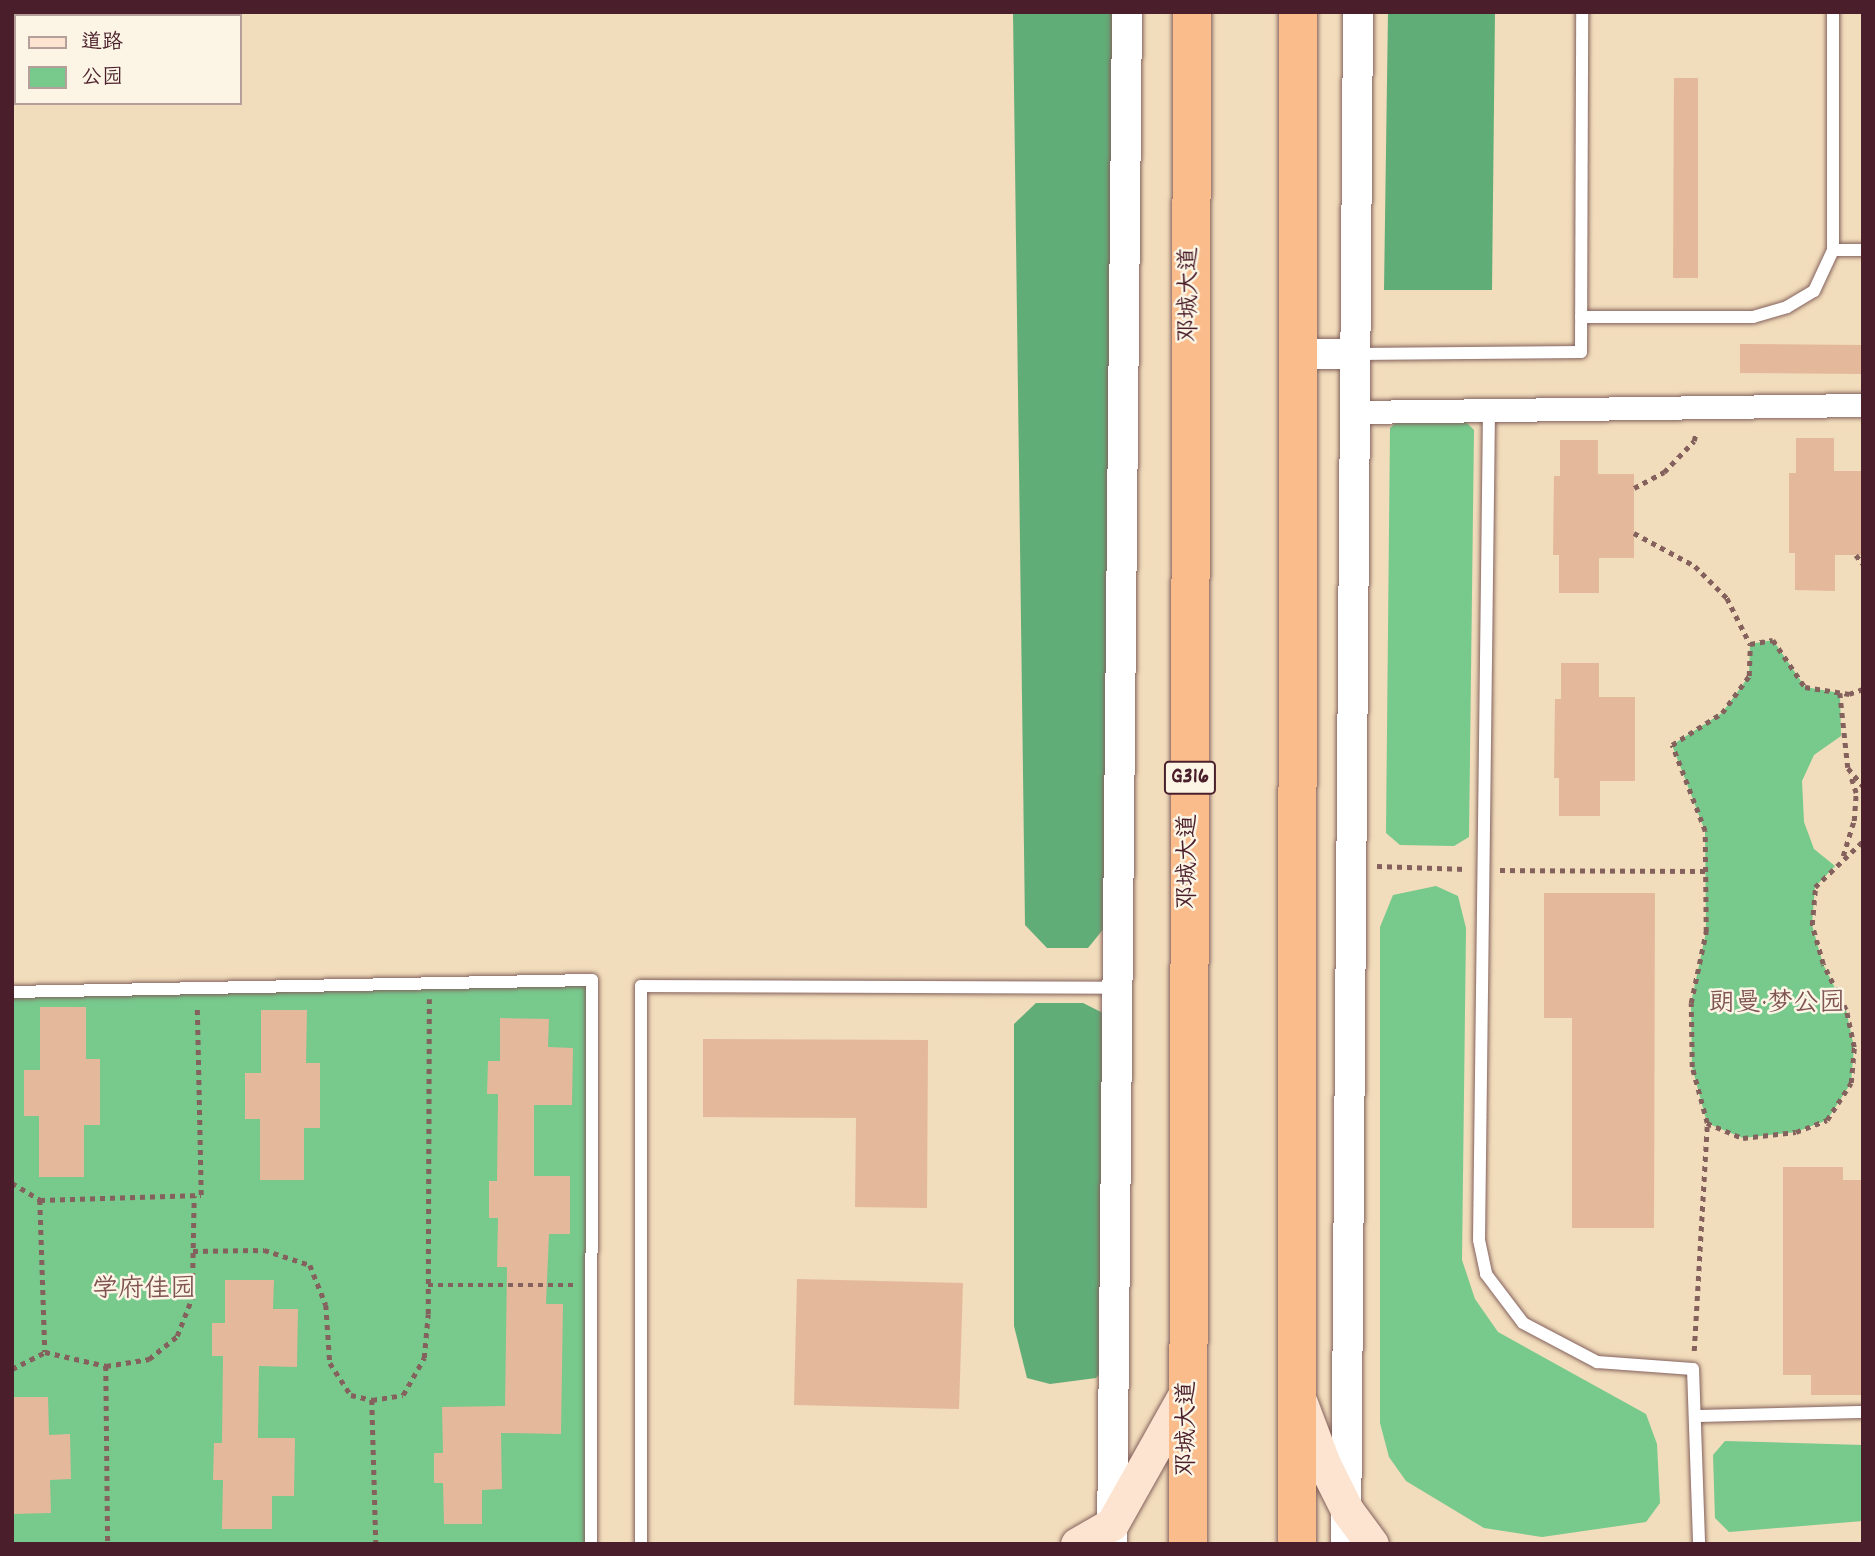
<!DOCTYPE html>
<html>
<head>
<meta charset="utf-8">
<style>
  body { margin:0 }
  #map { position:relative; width:1875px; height:1556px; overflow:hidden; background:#f1dcbb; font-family:Dekko,"LXGW WenKai TC",sans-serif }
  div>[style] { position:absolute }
  .green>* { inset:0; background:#77c98c }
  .forest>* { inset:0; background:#61ad78 }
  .building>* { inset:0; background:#e4b89b }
  .path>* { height:4.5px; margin-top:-2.25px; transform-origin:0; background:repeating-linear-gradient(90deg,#84615d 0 5px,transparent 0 10px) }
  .roads { filter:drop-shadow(0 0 2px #84615d) drop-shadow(0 0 2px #84615d) }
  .service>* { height:12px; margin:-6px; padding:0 6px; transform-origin:6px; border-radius:6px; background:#fff }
  .minor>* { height:23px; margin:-11.5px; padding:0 11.5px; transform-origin:11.5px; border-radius:11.5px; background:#fff }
  .tertiary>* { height:30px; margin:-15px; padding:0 15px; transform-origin:15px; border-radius:15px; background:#fff }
  .secondary>* { height:33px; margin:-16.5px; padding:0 16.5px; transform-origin:16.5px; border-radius:16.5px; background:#fde4d0 }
  .trunk>* { height:38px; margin:-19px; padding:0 19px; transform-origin:19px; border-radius:19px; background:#f9bc8a }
  span { translate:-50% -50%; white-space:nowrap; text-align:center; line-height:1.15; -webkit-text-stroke:5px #fcf5e5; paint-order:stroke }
  .shield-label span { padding:2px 5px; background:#fcf5e5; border:2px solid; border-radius:5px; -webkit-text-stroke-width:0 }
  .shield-label { font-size:23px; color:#4a1f2b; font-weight:700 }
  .street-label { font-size:24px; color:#4a1f2b }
  .neighbourhood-label { font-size:26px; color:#805552 }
  .frame { position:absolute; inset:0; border:14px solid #4a1f2b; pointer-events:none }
  .legend { position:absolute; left:14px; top:14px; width:228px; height:91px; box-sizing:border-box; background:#fcf5e5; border:2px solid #b59f9b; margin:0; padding:9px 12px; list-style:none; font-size:21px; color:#4a1f2b }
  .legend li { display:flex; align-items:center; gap:14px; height:35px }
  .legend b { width:35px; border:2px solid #b59f9b }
</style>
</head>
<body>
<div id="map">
  <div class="green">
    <i style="clip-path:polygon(1400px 419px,1464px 420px,1474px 430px,1469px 837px,1454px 846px,1400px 845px,1386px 833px,1390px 428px)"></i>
    <i style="clip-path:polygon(1773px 640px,1805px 687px,1840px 693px,1841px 736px,1814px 755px,1802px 781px,1804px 822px,1814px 849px,1835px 866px,1815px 887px,1812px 925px,1823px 964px,1846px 1010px,1854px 1047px,1851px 1083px,1827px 1120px,1796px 1132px,1743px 1138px,1707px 1123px,1692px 1067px,1691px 1003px,1706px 932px,1705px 831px,1672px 745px,1722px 713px,1749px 676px,1750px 644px)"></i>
    <i style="clip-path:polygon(1436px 886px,1458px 896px,1466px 928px,1462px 1260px,1475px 1299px,1498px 1332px,1646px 1414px,1657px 1444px,1660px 1503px,1646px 1522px,1542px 1537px,1484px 1528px,1406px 1481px,1389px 1457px,1380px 1423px,1380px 927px,1393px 895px)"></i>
    <i style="clip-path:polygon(592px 980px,591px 1544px,12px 1544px,12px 992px)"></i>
    <i style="clip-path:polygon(1725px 1441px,1863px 1445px,1863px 1521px,1729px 1532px,1715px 1518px,1713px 1455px)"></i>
  </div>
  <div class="forest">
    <i style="clip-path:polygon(1013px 12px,1127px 12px,1118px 911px,1088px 948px,1047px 948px,1025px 925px)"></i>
    <i style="clip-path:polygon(1388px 12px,1495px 12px,1492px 290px,1384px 290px)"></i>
    <i style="clip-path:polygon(1036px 1003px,1083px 1003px,1117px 1020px,1114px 1358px,1096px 1378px,1050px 1384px,1027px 1378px,1014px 1326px,1014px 1024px)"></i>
  </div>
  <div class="building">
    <i style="clip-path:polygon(1674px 78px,1698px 78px,1698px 278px,1673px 278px)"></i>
    <i style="clip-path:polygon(1740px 344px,1863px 345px,1863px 374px,1740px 373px)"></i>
    <i style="clip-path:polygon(1796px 438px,1834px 438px,1834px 471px,1863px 471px,1863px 555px,1835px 555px,1835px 591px,1795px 590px,1795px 553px,1789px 553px,1789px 473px,1796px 473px)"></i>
    <i style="clip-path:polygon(1560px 440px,1598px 440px,1598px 474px,1634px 474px,1634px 558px,1599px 558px,1599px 593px,1559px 593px,1559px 555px,1553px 555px,1554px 476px,1560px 476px)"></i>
    <i style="clip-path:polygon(1561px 663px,1599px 663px,1599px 697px,1635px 697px,1635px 781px,1600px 781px,1600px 816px,1559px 816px,1559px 778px,1554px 778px,1555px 699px,1561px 699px)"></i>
    <i style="clip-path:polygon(1544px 893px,1655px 893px,1654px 1228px,1572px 1228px,1572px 1018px,1544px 1018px)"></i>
    <i style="clip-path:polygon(40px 1007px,86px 1007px,86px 1059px,100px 1059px,100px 1125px,84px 1125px,84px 1177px,39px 1177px,39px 1116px,24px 1116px,24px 1070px,40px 1070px)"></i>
    <i style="clip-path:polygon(261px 1010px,307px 1010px,306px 1063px,320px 1063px,320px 1128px,304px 1128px,304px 1180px,260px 1180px,260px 1119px,245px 1119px,245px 1073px,261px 1073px)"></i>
    <i style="clip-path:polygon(500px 1018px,549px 1019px,548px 1047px,573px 1048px,572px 1105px,534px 1105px,534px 1176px,570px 1176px,570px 1234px,549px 1234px,546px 1304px,563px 1304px,561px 1434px,501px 1433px,502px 1489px,482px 1490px,482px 1524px,444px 1524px,443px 1483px,434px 1483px,434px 1453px,443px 1453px,442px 1407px,505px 1406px,507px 1267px,497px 1267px,498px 1218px,489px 1218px,489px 1181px,497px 1181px,498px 1094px,487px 1094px,488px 1061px,500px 1061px)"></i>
    <i style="clip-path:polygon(703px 1039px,928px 1040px,927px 1208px,855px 1207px,856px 1118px,703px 1117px)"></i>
    <i style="clip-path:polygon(1783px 1167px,1843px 1167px,1843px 1180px,1863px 1180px,1863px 1395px,1811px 1395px,1811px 1375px,1783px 1375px)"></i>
    <i style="clip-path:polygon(797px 1279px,963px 1283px,959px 1409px,794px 1405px)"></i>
    <i style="clip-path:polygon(225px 1280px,274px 1280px,273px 1309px,298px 1309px,297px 1367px,259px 1366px,258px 1438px,295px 1438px,294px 1496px,272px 1496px,272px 1529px,222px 1529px,223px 1480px,213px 1480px,214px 1443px,222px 1443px,223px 1356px,212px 1356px,212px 1323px,225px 1323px)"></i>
    <i style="clip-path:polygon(12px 1397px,48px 1397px,49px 1435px,70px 1434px,71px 1479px,50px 1480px,51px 1513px,12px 1514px)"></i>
  </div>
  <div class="path">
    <i style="left:1634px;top:488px;width:34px;rotate:-28deg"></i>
    <i style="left:1664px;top:472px;width:43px;rotate:-45.9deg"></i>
    <i style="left:1694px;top:441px;width:9px;rotate:-77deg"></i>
    <i style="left:1634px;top:533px;width:69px;rotate:28.4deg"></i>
    <i style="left:1695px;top:566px;width:45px;rotate:45deg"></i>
    <i style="left:1727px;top:598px;width:51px;rotate:63.4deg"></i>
    <i style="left:1856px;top:555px;width:11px;rotate:52deg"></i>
    <i style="left:1840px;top:693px;width:75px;rotate:83.9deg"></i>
    <i style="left:1848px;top:768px;width:23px;rotate:50deg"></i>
    <i style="left:1843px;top:856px;width:37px;rotate:-73deg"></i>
    <i style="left:1854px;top:821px;width:28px;rotate:-86deg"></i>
    <i style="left:1856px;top:793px;width:20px;rotate:-108deg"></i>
    <i style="left:1377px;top:866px;width:89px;rotate:1.9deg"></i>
    <i style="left:1500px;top:870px;width:205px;rotate:0.3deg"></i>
    <i style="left:1707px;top:1123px;width:39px;rotate:23deg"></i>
    <i style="left:1743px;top:1138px;width:53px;rotate:-6.5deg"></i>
    <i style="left:1796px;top:1132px;width:33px;rotate:-21deg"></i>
    <i style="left:1827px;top:1120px;width:44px;rotate:-57deg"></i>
    <i style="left:1851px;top:1083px;width:36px;rotate:-85deg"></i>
    <i style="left:1854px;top:1047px;width:38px;rotate:-102deg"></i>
    <i style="left:1846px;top:1010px;width:51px;rotate:-116.6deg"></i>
    <i style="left:1823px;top:964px;width:41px;rotate:-105.8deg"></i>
    <i style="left:1812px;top:925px;width:38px;rotate:-85deg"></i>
    <i style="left:1815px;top:887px;width:66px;rotate:-43.8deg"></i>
    <i style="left:12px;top:1183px;width:33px;rotate:31deg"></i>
    <i style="left:40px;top:1200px;width:152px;rotate:88.1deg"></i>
    <i style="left:40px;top:1200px;width:161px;rotate:-1.8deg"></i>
    <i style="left:201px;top:1195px;width:189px;rotate:-91.2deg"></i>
    <i style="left:193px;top:1251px;width:71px;rotate:-0.8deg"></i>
    <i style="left:264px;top:1250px;width:48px;rotate:18.1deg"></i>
    <i style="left:310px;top:1265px;width:43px;rotate:68.2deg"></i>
    <i style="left:326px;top:1305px;width:58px;rotate:86.1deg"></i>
    <i style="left:330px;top:1363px;width:38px;rotate:57deg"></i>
    <i style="left:351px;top:1395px;width:22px;rotate:13deg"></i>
    <i style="left:372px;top:1400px;width:31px;rotate:-9deg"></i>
    <i style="left:403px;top:1395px;width:43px;rotate:-60.4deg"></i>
    <i style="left:424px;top:1358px;width:44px;rotate:-84.8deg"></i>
    <i style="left:428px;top:1314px;width:315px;rotate:-89.8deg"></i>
    <i style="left:428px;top:1285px;width:145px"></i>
    <i style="left:1694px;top:1351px;width:228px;rotate:-86.7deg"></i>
    <i style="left:1707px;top:1123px;width:58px;rotate:-105deg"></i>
    <i style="left:1692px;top:1067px;width:64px;rotate:-90.9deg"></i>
    <i style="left:1691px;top:1003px;width:73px;rotate:-78.1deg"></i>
    <i style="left:1706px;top:932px;width:101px;rotate:-90.6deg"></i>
    <i style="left:1705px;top:831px;width:92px;rotate:-111deg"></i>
    <i style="left:1672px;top:745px;width:59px;rotate:-32.6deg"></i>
    <i style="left:1722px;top:713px;width:46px;rotate:-53.9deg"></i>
    <i style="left:1749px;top:676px;width:32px;rotate:-88deg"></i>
    <i style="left:1750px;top:644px;width:23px;rotate:-10deg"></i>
    <i style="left:1773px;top:640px;width:57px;rotate:55.8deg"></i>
    <i style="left:1805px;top:687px;width:45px;rotate:9deg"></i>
    <i style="left:1849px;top:694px;width:15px;rotate:-20deg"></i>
    <i style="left:106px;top:1366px;width:44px;rotate:-9.2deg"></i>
    <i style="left:149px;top:1359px;width:36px;rotate:-39deg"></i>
    <i style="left:177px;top:1336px;width:41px;rotate:-68.5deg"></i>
    <i style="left:192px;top:1298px;width:102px;rotate:-88.9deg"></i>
    <i style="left:12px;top:1369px;width:37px;rotate:-27deg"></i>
    <i style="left:45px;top:1352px;width:63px;rotate:12.9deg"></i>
    <i style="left:106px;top:1366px;width:178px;rotate:89.4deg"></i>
    <i style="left:372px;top:1400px;width:144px;rotate:88.4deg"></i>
  </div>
  <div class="roads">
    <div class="service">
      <i style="left:1833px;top:12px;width:238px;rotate:90deg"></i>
      <i style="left:1833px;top:250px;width:30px"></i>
      <i style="left:1581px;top:317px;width:172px"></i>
      <i style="left:1753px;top:317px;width:35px;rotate:-16deg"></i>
      <i style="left:1787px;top:307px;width:31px;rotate:-31deg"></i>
      <i style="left:1814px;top:291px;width:45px;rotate:-65.1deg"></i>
      <i style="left:1356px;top:354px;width:225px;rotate:-0.5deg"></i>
      <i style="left:1581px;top:352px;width:340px;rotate:-89.8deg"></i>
      <i style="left:1489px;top:410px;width:830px;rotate:90.69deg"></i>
      <i style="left:1479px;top:1240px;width:35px;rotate:78deg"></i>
      <i style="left:1486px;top:1274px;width:61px;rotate:52.9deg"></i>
      <i style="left:1523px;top:1323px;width:84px;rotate:27.8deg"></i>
      <i style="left:1597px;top:1362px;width:96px;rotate:4.2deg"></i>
      <i style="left:1693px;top:1369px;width:175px;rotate:88deg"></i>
      <i style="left:12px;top:992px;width:580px;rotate:-1.19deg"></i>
      <i style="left:592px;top:980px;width:564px;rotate:90.1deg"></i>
      <i style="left:1695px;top:1416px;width:168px;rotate:-1.4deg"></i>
      <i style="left:641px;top:1544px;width:558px;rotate:-90deg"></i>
      <i style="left:641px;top:986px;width:476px;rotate:0.2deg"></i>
    </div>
    <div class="minor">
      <i style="left:1355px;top:412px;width:508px;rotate:-0.79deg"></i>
    </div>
    <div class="tertiary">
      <i style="left:1298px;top:354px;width:58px"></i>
      <i style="left:1112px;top:1544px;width:1532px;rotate:-89.44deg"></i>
      <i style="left:1346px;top:1544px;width:1532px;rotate:-89.55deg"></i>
    </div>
    <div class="secondary">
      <i style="left:1301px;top:1403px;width:65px;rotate:69.3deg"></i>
      <i style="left:1324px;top:1464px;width:51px;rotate:63.4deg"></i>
      <i style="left:1347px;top:1510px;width:42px;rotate:53.7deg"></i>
      <i style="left:1077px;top:1544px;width:40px;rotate:-29.7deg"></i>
      <i style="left:1112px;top:1524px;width:159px;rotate:-60.7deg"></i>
    </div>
    <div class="trunk">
      <i style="left:1188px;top:1544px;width:1532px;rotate:-89.85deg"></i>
      <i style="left:1297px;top:1544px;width:1532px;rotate:-89.96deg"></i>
    </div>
  </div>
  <div class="shield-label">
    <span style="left:1190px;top:778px">G316</span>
  </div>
  <div class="street-label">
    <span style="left:1191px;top:295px;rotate:-90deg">邓城大道</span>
    <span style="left:1190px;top:862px;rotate:-90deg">邓城大道</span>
    <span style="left:1189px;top:1429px;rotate:-90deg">邓城大道</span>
  </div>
  <div class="neighbourhood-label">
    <span style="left:1777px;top:1005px">朗曼·梦公园</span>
    <span style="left:144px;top:1291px">学府佳园</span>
  </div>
  <div class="frame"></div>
  <ul class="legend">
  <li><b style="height:9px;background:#fde4d0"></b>道路</li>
  <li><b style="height:19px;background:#77c98c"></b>公园</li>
  </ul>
</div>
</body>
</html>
